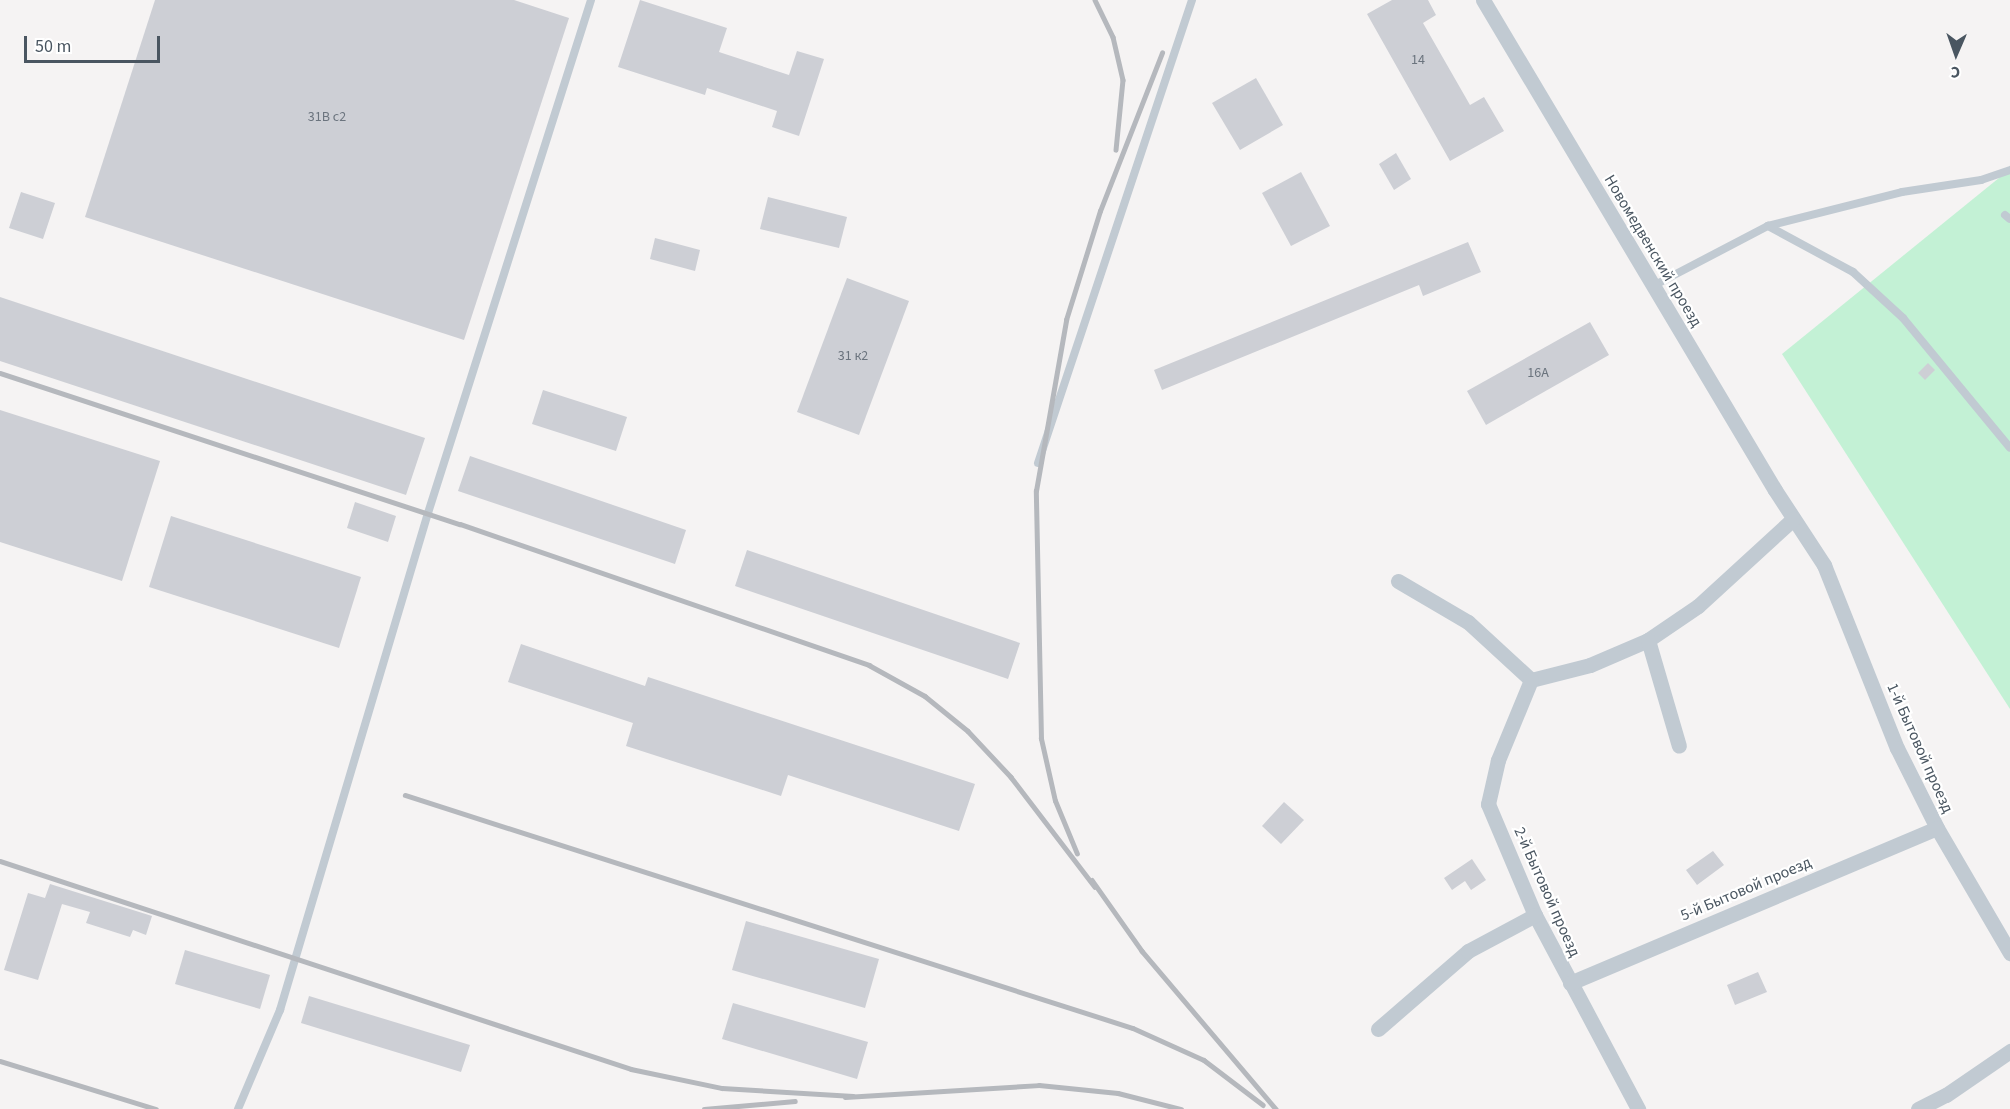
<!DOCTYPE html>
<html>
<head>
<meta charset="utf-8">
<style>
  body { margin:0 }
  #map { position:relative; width:2010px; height:1109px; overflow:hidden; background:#f5f3f3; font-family:"Source Sans 3",sans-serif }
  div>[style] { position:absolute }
  .green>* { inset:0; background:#c3f1d5 }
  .building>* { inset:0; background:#cdcfd5 }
  .lane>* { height:8px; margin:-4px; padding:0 4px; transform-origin:4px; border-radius:4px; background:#c1cad2 }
  .street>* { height:15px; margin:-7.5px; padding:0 7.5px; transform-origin:7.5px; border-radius:7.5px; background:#c1cad2 }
  .rail>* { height:4.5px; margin:-2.25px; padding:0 2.25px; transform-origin:2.25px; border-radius:2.25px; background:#b5b8bd }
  span { translate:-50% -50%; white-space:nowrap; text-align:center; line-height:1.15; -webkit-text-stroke:4.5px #fff; paint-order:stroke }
  .number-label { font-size:14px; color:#6b747e }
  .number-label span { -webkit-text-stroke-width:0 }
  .street-label { font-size:16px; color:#4a5661 }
  .north { position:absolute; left:1926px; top:24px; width:60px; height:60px; -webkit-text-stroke:4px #fff; paint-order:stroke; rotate:182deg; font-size:16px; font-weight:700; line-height:24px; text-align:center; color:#4a5661 }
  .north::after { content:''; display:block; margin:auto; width:21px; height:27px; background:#4a5661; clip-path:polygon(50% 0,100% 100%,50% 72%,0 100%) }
  .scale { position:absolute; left:24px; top:36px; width:136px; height:27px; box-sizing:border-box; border:3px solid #4a5661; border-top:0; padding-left:8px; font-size:18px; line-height:21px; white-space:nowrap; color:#4a5661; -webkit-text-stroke:4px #fff; paint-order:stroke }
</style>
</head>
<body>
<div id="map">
  <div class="green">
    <i style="clip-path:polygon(2010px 169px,2010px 709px,1782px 354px)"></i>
  </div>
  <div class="building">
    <i style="clip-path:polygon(155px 0,514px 0,569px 18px,464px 340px,85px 217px)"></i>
    <i style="clip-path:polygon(640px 0,727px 28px,719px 52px,789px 75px,797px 51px,824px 59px,799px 136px,772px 127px,777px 111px,707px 88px,705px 95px,618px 67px)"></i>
    <i style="clip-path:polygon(1392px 0,1428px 0,1436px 15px,1423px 23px,1470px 105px,1484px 97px,1504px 131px,1450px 161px,1367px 14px)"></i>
    <i style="clip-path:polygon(1256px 78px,1283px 125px,1240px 150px,1212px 103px)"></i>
    <i style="clip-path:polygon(1396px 153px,1411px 179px,1394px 190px,1379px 164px)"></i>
    <i style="clip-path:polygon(1301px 172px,1330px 226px,1291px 246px,1262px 193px)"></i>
    <i style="clip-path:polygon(21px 192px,55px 203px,43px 239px,9px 228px)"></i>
    <i style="clip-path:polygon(768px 197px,847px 217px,839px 248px,760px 229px)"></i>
    <i style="clip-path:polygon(655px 238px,700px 250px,695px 271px,650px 259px)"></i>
    <i style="clip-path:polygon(1468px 242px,1481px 272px,1423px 296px,1419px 285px,1162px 390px,1154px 370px)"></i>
    <i style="clip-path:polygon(847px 278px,909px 301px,859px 435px,797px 412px)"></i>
    <i style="clip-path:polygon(0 297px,425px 438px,406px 495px,0 361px)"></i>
    <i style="clip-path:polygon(1590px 322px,1609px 355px,1486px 425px,1467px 391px)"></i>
    <i style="clip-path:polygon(1928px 363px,1935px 370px,1925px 380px,1918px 373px)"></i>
    <i style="clip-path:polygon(543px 390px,627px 417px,616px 451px,532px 424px)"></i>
    <i style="clip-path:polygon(0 410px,160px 461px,122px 581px,0 542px)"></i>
    <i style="clip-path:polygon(470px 456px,686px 530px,675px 564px,458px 491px)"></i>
    <i style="clip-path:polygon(355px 502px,396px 516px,388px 542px,347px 528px)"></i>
    <i style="clip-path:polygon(171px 516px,361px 577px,339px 648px,149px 587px)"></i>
    <i style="clip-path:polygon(747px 550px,1020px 643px,1008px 679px,735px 586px)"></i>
    <i style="clip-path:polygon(521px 644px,645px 686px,648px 677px,975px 784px,959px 831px,788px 775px,781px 796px,626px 746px,633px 723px,508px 682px)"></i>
    <i style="clip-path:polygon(1284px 802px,1304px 820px,1281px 844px,1262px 826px)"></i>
    <i style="clip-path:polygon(1713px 851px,1724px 865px,1697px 885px,1686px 870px)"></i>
    <i style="clip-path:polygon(1472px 859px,1486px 880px,1471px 890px,1465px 881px,1452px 890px,1444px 878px)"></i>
    <i style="clip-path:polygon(50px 884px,152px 916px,146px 935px,133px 930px,130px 937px,86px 923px,90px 912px,62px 904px,38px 980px,4px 970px,28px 893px,45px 898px)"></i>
    <i style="clip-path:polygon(746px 921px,879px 959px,865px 1008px,732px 970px)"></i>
    <i style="clip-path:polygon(185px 950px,270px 975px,260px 1009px,175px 984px)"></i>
    <i style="clip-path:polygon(1758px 972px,1767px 992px,1735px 1005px,1727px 985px)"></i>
    <i style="clip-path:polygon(309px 996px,470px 1045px,461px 1072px,301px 1023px)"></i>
    <i style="clip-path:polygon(733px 1003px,868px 1042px,857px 1079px,722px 1039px)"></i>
  </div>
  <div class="lane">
    <i style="left:2005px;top:215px;width:6px;rotate:39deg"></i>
    <i style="left:1768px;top:226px;width:97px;rotate:28.4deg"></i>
    <i style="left:1853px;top:272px;width:68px;rotate:42.6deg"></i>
    <i style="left:1903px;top:318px;width:168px;rotate:50.5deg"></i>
    <i style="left:1653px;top:286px;width:130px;rotate:-27.6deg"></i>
    <i style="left:1768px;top:226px;width:138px;rotate:-14.2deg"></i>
    <i style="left:1902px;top:192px;width:80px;rotate:-8.6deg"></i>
    <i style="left:1981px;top:180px;width:31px;rotate:-19deg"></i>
    <i style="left:1038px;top:463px;width:488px;rotate:-71.6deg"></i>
    <i style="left:238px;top:1109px;width:108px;rotate:-67deg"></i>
    <i style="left:280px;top:1010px;width:519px;rotate:-73.42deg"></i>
    <i style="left:428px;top:513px;width:538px;rotate:-72.37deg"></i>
  </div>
  <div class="street">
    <i style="left:1483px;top:0;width:570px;rotate:59.21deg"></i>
    <i style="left:1775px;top:490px;width:90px;rotate:56.8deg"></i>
    <i style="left:1824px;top:565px;width:197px;rotate:68.3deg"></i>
    <i style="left:1897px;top:748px;width:89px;rotate:63.4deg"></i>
    <i style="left:1937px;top:828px;width:145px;rotate:59.7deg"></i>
    <i style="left:1398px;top:581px;width:81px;rotate:30.4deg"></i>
    <i style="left:1468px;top:622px;width:86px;rotate:42.6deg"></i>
    <i style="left:1531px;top:680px;width:61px;rotate:-14.3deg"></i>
    <i style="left:1590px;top:665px;width:63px;rotate:-23.3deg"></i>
    <i style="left:1648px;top:640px;width:60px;rotate:-34.2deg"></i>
    <i style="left:1698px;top:606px;width:129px;rotate:-42.5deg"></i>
    <i style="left:1648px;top:640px;width:110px;rotate:73.7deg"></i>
    <i style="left:1531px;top:680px;width:87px;rotate:112.4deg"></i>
    <i style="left:1498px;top:760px;width:45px;rotate:102.8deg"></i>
    <i style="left:1488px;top:804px;width:121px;rotate:67.1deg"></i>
    <i style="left:1535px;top:915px;width:220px;rotate:62deg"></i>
    <i style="left:1570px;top:983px;width:398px;rotate:-22.9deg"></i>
    <i style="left:1378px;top:1029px;width:119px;rotate:-40.9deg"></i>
    <i style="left:1468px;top:951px;width:76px;rotate:-28.2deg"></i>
    <i style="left:1918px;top:1109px;width:31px;rotate:-27deg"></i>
    <i style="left:1946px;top:1095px;width:78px;rotate:-34.5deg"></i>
  </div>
  <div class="rail">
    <i style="left:1095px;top:0;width:41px;rotate:64.1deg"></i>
    <i style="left:1113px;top:37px;width:44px;rotate:76.9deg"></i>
    <i style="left:1123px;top:80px;width:70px;rotate:95.7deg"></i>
    <i style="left:0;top:373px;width:484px;rotate:18.2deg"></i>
    <i style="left:460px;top:524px;width:433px;rotate:19deg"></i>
    <i style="left:869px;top:665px;width:64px;rotate:29deg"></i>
    <i style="left:925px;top:696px;width:55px;rotate:39.1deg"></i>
    <i style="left:968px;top:731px;width:63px;rotate:46.9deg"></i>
    <i style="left:1011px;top:777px;width:138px;rotate:52.6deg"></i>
    <i style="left:405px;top:795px;width:764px;rotate:17.75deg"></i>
    <i style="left:1133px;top:1028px;width:78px;rotate:24.3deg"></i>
    <i style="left:1204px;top:1060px;width:74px;rotate:37.3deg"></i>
    <i style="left:1077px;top:854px;width:57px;rotate:-112.5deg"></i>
    <i style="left:1055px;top:801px;width:64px;rotate:-102.7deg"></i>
    <i style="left:1041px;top:739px;width:248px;rotate:-91.2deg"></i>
    <i style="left:1036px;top:491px;width:174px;rotate:-80deg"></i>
    <i style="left:1066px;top:320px;width:114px;rotate:-72.7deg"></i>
    <i style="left:1100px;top:211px;width:170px;rotate:-68.6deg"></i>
    <i style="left:0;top:861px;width:664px;rotate:18.24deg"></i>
    <i style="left:631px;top:1069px;width:93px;rotate:11.8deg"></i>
    <i style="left:722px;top:1088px;width:131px;rotate:3.5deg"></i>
    <i style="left:1092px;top:880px;width:87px;rotate:54.8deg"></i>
    <i style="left:1142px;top:951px;width:207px;rotate:49.7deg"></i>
    <i style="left:0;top:1061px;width:163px;rotate:17.1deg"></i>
    <i style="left:845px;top:1097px;width:194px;rotate:-3.5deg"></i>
    <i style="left:1039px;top:1085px;width:79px;rotate:5.8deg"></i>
    <i style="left:1118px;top:1093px;width:65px;rotate:14.3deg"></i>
    <i style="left:704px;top:1109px;width:91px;rotate:-5deg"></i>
  </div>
  <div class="number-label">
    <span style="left:1418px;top:60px">14</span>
    <span style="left:327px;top:117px">31В с2</span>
    <span style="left:853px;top:356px">31 к2</span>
    <span style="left:1538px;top:373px">16А</span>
  </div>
  <div class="street-label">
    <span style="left:1653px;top:251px;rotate:59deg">Новомедвенский проезд</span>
    <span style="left:1920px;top:748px;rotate:66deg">1-й Бытовой проезд</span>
    <span style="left:1746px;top:889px;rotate:-23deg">5-й Бытовой проезд</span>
    <span style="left:1547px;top:892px;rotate:66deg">2-й Бытовой проезд</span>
  </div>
  <div class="north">С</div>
  <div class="scale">50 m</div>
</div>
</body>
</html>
